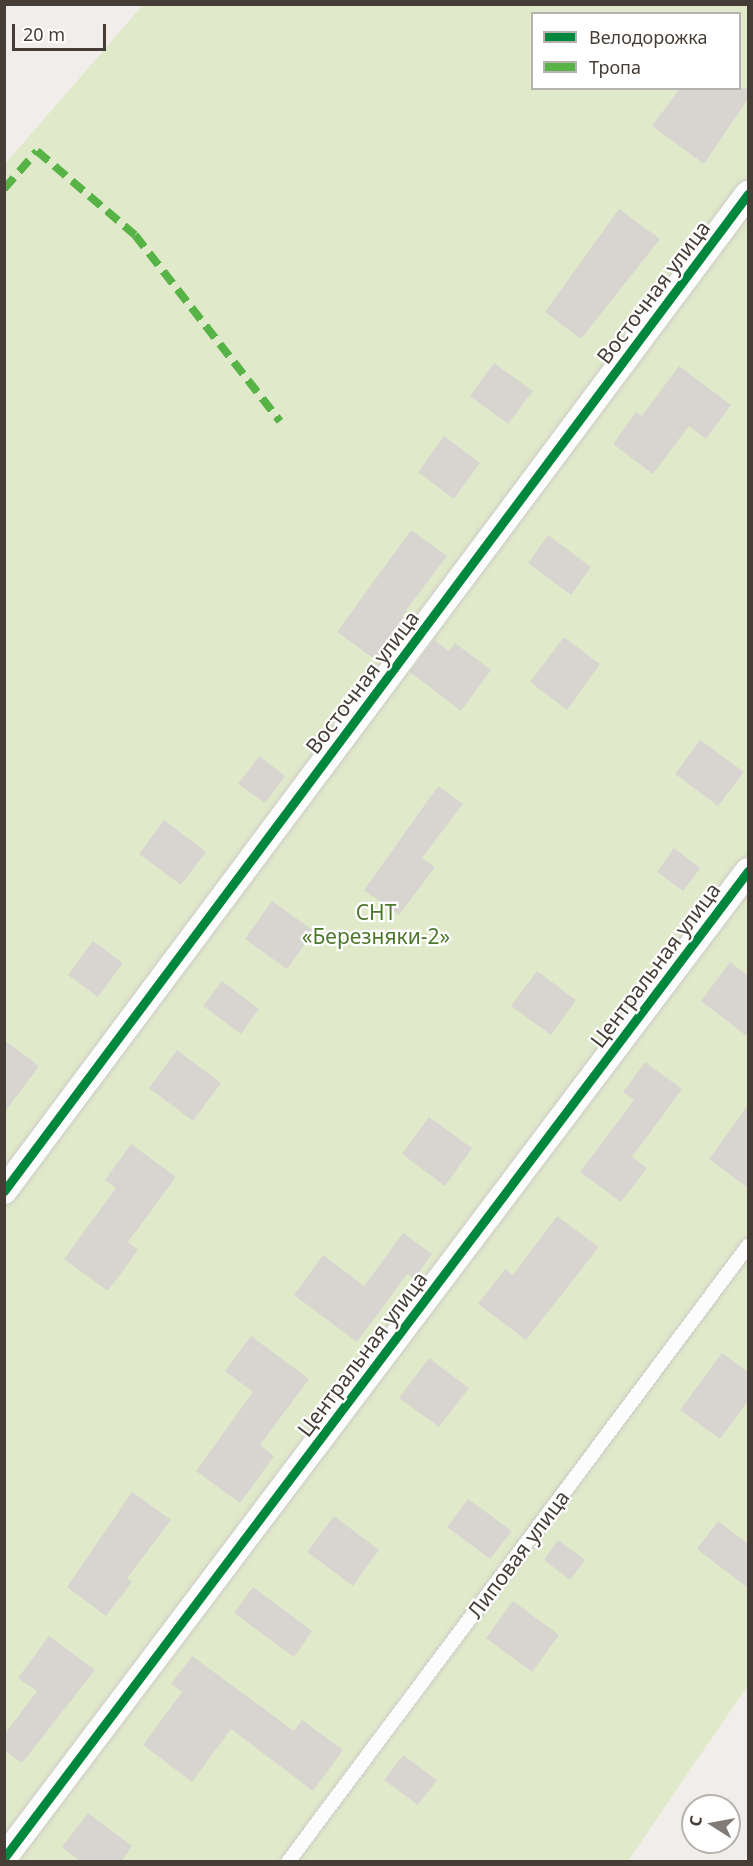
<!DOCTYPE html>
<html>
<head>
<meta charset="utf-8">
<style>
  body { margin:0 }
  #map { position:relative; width:753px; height:1866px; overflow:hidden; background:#f0edea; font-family:"Noto Sans",sans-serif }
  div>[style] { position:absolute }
  .green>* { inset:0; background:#e0eaca }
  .building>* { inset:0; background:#d8d5d1 }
  .roads { filter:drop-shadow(0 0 2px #cecbc7) drop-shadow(0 0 2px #cecbc7) }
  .service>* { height:14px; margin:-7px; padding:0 7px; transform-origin:7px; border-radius:7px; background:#fdfcfc }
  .minor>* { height:26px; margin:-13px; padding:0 13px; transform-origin:13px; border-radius:13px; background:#fdfcfc }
  .quiet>* { height:8px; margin-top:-4px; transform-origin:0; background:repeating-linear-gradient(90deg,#57b346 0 15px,transparent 0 23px) }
  .cycleway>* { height:9px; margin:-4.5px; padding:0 4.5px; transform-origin:4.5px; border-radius:4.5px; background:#00873e }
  span { translate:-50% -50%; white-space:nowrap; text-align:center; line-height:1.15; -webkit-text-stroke:4.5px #fff; paint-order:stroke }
  .street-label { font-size:21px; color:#463e36 }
  .park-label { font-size:21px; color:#4d772a }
  .frame { position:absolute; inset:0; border:6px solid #463e36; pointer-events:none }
  .legend { position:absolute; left:531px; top:12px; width:210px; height:78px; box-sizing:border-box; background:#fff; border:2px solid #b5b2af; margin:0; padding:8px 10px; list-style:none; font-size:18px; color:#463e36 }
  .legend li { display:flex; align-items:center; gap:12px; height:30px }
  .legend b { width:30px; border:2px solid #b5b2af }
  .north { position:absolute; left:681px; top:1794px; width:60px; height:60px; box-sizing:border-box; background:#fff; border:2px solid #b5b2af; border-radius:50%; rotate:281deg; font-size:16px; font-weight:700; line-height:24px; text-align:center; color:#463e36 }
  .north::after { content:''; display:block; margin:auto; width:21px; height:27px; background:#827b75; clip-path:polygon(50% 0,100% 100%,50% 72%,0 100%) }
  .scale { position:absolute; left:12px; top:24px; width:94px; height:27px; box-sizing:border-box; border:3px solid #463e36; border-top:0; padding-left:8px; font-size:18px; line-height:21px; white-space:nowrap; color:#463e36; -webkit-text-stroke:4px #fff; paint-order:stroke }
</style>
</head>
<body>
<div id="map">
  <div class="green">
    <i style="clip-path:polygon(evenodd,143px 5px,748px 5px,748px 1685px,628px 1861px,5px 1862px,5px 164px,143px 5px,532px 14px,740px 14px,740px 88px,532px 88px,532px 14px)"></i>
  </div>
  <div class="building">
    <i style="clip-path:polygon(680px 88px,748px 88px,748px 99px,704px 164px,652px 126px)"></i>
    <i style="clip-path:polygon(619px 209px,660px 239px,581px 339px,545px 312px)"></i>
    <i style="clip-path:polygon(494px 363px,533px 391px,508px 424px,470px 396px)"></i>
    <i style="clip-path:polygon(679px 366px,731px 405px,706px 439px,689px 426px,653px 474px,613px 444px,636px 412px,642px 416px)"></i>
    <i style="clip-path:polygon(444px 436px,480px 463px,454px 499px,418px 472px)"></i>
    <i style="clip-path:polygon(411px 530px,447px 556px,402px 616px,410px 622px,380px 663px,337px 632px)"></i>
    <i style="clip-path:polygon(548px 535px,591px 567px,571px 595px,528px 563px)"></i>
    <i style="clip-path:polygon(564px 637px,600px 664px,567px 710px,530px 682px)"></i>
    <i style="clip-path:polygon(434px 640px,449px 651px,455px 643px,491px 670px,461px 711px,410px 672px)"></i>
    <i style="clip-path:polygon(700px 740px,744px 772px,718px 806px,675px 774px)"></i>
    <i style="clip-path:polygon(259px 756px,285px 776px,265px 803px,238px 784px)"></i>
    <i style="clip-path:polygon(438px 786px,463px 804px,422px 858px,435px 867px,399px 915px,364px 890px)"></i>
    <i style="clip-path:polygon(164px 820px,206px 852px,181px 885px,139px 854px)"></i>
    <i style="clip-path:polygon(674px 848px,700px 868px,683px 891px,657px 872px)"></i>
    <i style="clip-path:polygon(272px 901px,314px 931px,287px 969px,245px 939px)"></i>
    <i style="clip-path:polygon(93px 941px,123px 963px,98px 997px,68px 975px)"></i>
    <i style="clip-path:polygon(730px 962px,748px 976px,748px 1037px,701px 1001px)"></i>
    <i style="clip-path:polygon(537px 971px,576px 1000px,551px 1035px,511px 1006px)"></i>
    <i style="clip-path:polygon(222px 981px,259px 1009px,241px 1034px,203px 1006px)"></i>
    <i style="clip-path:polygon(4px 1040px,39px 1066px,4px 1113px)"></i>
    <i style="clip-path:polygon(177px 1050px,221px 1083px,193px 1121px,149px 1088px)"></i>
    <i style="clip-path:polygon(645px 1062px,682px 1089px,632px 1157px,647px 1168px,621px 1202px,580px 1172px,634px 1100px,623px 1092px)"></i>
    <i style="clip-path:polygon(748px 1105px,748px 1188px,709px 1159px)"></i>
    <i style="clip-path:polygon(429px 1117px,472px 1148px,445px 1186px,402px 1154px)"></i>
    <i style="clip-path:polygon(131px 1144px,176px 1177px,128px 1242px,138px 1250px,108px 1291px,64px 1259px,116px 1188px,105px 1180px)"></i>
    <i style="clip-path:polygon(557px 1216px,599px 1247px,526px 1340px,478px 1304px,505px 1269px,513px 1275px)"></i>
    <i style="clip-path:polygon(403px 1233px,432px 1254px,414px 1279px,407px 1274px,357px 1342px,294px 1295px,323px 1255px,364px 1286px)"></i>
    <i style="clip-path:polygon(251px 1336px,309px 1379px,260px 1445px,274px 1456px,240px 1503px,196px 1471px,253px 1392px,225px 1371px)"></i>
    <i style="clip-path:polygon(722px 1353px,748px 1372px,748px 1401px,720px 1439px,680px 1410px)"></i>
    <i style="clip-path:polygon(429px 1358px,469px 1388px,439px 1427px,399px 1398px)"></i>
    <i style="clip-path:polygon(132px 1492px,171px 1520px,127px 1578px,132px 1582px,106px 1616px,67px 1587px)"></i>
    <i style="clip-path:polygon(468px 1499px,512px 1531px,490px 1559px,447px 1527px)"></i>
    <i style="clip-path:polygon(334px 1516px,379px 1550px,353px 1586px,307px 1552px)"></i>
    <i style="clip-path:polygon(718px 1521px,748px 1544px,748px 1588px,697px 1549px)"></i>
    <i style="clip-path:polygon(558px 1540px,585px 1560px,570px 1580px,544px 1560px)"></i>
    <i style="clip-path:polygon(253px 1587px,312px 1631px,294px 1657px,234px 1613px)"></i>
    <i style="clip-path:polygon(513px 1601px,559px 1635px,532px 1672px,486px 1638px)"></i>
    <i style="clip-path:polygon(49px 1636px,95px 1670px,22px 1763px,4px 1750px,4px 1735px,37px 1691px,18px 1678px)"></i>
    <i style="clip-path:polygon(192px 1656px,294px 1731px,302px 1720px,343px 1750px,313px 1791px,231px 1729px,192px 1782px,143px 1745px,182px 1692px,171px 1684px)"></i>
    <i style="clip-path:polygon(403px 1755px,437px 1780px,418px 1805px,384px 1780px)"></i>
    <i style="clip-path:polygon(88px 1813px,132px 1846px,121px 1862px,81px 1862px,62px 1847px)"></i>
  </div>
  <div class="roads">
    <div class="service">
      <i style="left:288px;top:1862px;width:769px;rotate:-53.25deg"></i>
    </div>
    <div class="minor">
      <i style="left:4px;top:1191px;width:1244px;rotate:-53.27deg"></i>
      <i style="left:4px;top:1858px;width:1236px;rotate:-52.99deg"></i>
    </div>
  </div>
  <div class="quiet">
    <i style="left:4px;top:189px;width:50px;rotate:-49deg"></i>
    <i style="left:37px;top:151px;width:129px;rotate:40.6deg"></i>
    <i style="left:135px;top:235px;width:236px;rotate:52.1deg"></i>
  </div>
  <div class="cycleway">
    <i style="left:4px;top:1191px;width:1244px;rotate:-53.27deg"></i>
    <i style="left:4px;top:1858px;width:1236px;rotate:-52.99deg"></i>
  </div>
  <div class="street-label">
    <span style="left:653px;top:292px;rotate:-53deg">Восточная улица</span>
    <span style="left:362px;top:682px;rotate:-53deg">Восточная улица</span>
    <span style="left:655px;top:965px;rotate:-53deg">Центральная улица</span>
    <span style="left:362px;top:1354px;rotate:-53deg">Центральная улица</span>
    <span style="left:518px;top:1554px;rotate:-53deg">Липовая улица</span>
  </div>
  <div class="park-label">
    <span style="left:376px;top:924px">СНТ<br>«Березняки-2»</span>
  </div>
  <div class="frame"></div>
  <ul class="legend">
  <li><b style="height:8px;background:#00873e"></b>Велодорожка</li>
  <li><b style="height:8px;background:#57b346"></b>Тропа</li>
  </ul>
  <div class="north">С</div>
  <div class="scale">20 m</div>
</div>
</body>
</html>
